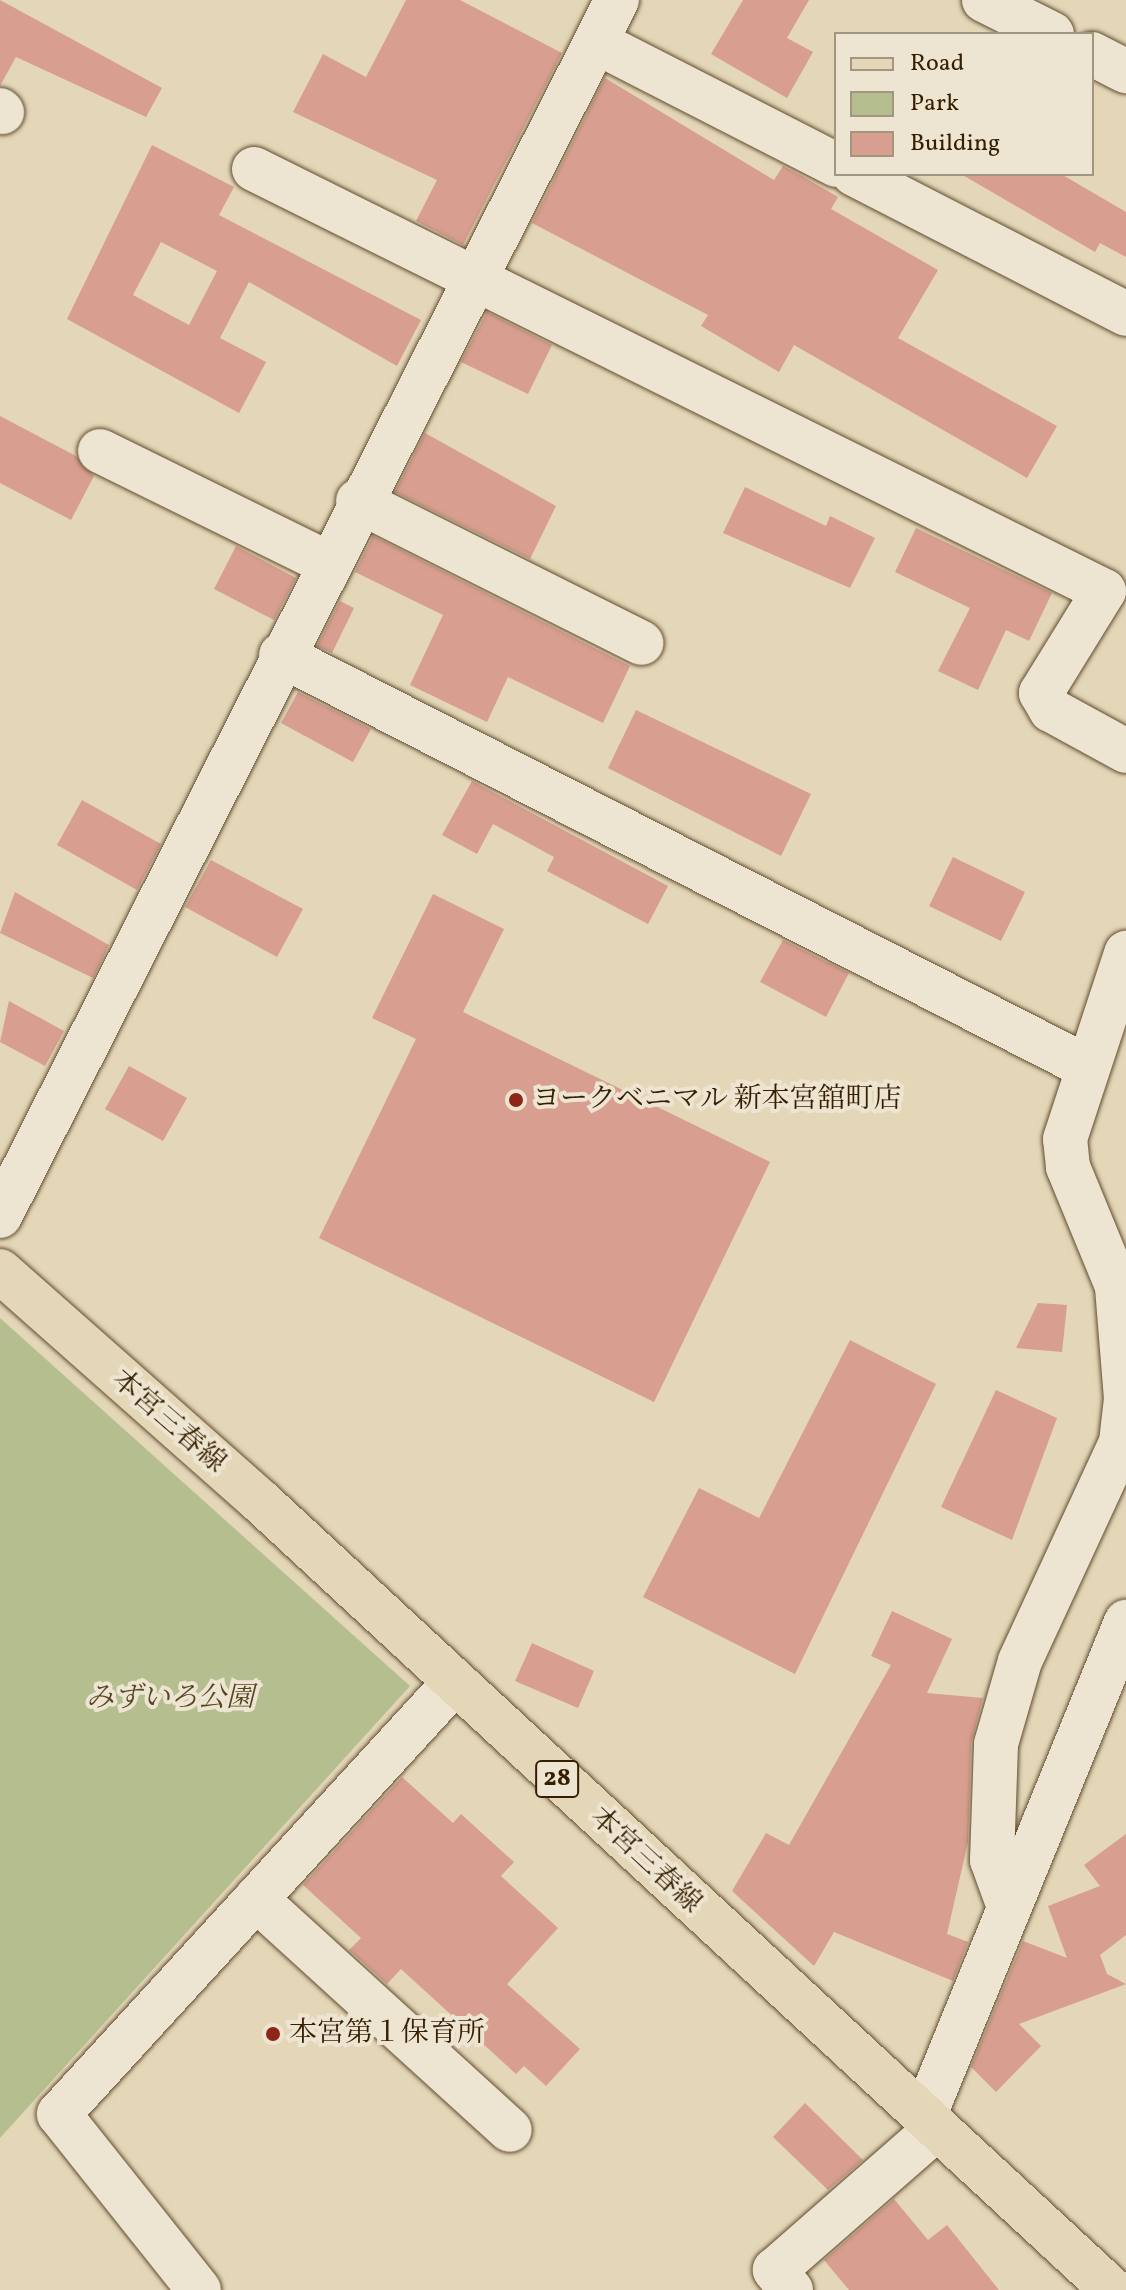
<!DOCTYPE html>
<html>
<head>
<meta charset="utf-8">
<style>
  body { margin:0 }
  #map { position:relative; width:1126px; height:2290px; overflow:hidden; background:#e4d7b8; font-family:Vollkorn,"Noto Serif JP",serif }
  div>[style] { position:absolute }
  .green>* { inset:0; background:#b4be8f }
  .building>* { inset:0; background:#d89e8f }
  .roads { filter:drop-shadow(0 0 2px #624c2f) drop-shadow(0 0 2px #624c2f) }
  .minor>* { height:44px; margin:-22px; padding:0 22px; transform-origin:22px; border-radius:22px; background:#ede5d1 }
  .primary>* { height:44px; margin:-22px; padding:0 22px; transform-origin:22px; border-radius:22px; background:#e4d7b8 }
  .dots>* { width:22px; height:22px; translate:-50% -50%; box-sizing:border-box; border:4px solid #ede5d1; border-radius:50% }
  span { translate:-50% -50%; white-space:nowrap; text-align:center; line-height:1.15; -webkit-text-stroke:8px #ede5d1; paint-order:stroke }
  .shield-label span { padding:2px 6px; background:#ede5d1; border:2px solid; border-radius:6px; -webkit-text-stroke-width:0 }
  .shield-label { font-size:26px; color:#361e01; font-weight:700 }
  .poi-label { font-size:28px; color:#361e01 }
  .left { translate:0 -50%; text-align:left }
  .street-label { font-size:28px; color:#361e01 }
  .park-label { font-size:28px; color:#564624; font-style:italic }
  .legend { position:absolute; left:834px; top:32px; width:260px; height:144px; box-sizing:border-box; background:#ede5d1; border:2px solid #a4957e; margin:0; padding:10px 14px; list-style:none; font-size:24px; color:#361e01 }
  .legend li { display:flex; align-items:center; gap:16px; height:40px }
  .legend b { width:40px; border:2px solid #a4957e }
</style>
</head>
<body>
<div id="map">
  <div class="green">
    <i style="clip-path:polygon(0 1318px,410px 1686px,0 2138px)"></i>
  </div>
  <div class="building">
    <i style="clip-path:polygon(0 0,162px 88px,146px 117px,16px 57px,0 86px)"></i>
    <i style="clip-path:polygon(406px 0,460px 0,562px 53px,463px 245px,416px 221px,437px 180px,293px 112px,323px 54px,366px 77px)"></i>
    <i style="clip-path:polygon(743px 0,809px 0,787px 38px,813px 52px,787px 98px,711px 54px)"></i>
    <i style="clip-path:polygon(605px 78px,774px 180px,783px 166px,802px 176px,838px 197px,831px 209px,938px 270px,898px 338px,1057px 426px,1027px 478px,794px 345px,779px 372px,701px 326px,708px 315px,532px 223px)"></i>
    <i style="clip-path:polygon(evenodd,152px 145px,234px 187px,219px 215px,421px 320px,397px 366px,249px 282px,220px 338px,266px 362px,239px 413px,67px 319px,152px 145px,161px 242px,217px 271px,189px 325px,133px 295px,161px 242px)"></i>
    <i style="clip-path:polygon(961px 174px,1061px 174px,1126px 212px,1126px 257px,1100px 243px,1095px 252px)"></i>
    <i style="clip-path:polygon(487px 312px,552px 345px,528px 394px,461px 362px)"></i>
    <i style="clip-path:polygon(0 416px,76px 456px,94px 476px,71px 520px,0 483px)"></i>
    <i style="clip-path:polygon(425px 433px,556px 506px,530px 559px,395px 492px)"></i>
    <i style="clip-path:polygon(745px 487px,826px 526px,830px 516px,875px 538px,850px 588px,723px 533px)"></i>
    <i style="clip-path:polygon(916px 528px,1052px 593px,1029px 641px,1006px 630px,978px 690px,938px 671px,970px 608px,895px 572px)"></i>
    <i style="clip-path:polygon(373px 536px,630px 666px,603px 723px,508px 677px,487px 722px,410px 685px,443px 615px,355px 572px)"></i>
    <i style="clip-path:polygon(236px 546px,296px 578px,274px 620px,214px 589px)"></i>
    <i style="clip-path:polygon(340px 601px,354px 608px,332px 653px,317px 646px)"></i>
    <i style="clip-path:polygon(298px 692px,371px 729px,353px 762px,281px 723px)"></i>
    <i style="clip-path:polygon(636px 710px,811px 794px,781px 856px,608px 768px)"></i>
    <i style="clip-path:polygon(472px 781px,668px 886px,648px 924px,547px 871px,554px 857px,493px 824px,477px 854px,442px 835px)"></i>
    <i style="clip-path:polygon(82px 800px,161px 844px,137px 890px,57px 845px)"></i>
    <i style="clip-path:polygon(953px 857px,1025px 892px,1001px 941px,929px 906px)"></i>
    <i style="clip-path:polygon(211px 860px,303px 909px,277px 957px,185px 907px)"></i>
    <i style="clip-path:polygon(15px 892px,109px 945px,93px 978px,0 933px)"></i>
    <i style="clip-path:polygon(433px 894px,504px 929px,463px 1012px,770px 1162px,654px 1402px,319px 1238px,416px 1039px,372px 1018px)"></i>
    <i style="clip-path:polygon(783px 940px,849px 973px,826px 1017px,760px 982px)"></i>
    <i style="clip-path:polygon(9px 1001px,64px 1031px,45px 1066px,0 1042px)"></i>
    <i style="clip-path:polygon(129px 1066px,187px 1098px,163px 1141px,105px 1109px)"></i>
    <i style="clip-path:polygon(1038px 1303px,1067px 1305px,1062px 1352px,1016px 1348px)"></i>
    <i style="clip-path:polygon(850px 1340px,936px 1384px,795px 1674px,643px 1597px,699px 1488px,759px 1518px)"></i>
    <i style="clip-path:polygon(996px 1390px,1057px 1418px,1012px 1540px,941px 1507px)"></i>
    <i style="clip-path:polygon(892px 1611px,952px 1639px,927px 1693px,983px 1698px,971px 1743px,968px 1842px,947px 1934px,968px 1942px,953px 1981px,834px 1932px,814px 1966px,732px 1891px,766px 1833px,789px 1845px,891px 1665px,871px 1656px)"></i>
    <i style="clip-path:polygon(532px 1643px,594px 1671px,578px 1708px,515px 1681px)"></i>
    <i style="clip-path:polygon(402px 1777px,453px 1823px,461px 1814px,514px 1862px,501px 1876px,558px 1928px,507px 1984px,580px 2049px,546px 2086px,524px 2066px,516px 2074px,401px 1969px,387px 1984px,349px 1950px,361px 1938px,303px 1885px)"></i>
    <i style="clip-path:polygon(1126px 1834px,1126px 1935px,1100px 1955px,1107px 1974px,1126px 1984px,1019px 2024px,1041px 2046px,996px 2092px,971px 2067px,1023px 1941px,1067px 1958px,1048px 1906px,1100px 1886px,1084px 1865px)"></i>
    <i style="clip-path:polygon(805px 2103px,863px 2160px,828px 2190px,773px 2137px)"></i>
    <i style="clip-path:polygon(894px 2199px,928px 2240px,947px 2225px,999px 2290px,849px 2290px,824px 2260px)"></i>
  </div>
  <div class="roads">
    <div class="minor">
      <i style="left:984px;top:0;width:76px;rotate:26.6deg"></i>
      <i style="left:596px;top:42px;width:270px;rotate:27.1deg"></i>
      <i style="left:1092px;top:54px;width:38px;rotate:27deg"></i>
      <i style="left:0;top:110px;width:3px;rotate:45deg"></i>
      <i style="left:254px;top:169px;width:949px;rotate:26.4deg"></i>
      <i style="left:1104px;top:591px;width:120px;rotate:121.7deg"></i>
      <i style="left:1041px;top:693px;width:20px;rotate:60deg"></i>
      <i style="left:1051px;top:710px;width:85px;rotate:28.7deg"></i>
      <i style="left:854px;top:174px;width:306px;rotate:27.2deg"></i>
      <i style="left:100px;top:451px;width:252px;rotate:26.2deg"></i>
      <i style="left:358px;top:501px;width:317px;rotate:26.6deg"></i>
      <i style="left:281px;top:655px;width:905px;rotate:27.07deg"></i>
      <i style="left:0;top:1216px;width:1364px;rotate:-63.1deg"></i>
      <i style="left:256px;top:1899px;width:343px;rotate:42.3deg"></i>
      <i style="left:1009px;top:1907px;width:50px;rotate:-109.9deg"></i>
      <i style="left:992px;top:1860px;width:116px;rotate:-88deg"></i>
      <i style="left:996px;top:1744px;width:86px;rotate:-73.9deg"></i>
      <i style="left:1020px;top:1661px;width:241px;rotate:-65.2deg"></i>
      <i style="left:1121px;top:1442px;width:43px;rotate:-83.4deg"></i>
      <i style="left:1126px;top:1399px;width:113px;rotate:-94.6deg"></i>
      <i style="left:1117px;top:1286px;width:129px;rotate:-112.4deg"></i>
      <i style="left:1068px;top:1167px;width:28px;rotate:-96deg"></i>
      <i style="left:1065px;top:1139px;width:196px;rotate:-71.8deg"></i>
      <i style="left:924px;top:2117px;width:535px;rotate:-67.8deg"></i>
      <i style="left:199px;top:2290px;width:225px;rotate:-128.5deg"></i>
      <i style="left:59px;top:2114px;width:585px;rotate:-47.5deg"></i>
      <i style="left:791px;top:2290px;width:26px;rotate:-129deg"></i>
      <i style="left:775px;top:2270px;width:215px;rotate:-41.2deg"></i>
    </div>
    <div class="primary">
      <i style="left:0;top:1271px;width:347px;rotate:41.5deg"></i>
      <i style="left:260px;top:1501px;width:1161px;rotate:42.8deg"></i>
    </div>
  </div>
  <div class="dots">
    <i style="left:516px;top:1100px;background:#8f2418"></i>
    <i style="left:273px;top:2034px;background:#8f2418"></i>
  </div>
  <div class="shield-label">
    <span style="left:557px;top:1779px">28</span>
  </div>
  <div class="poi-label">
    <span class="left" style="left:532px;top:1100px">ヨークベニマル 新本宮舘町店</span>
    <span class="left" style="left:289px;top:2034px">本宮第１保育所</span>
  </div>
  <div class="street-label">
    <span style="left:168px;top:1422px;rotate:41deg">本宮三春線</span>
    <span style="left:645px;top:1861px;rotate:43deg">本宮三春線</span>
  </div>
  <div class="park-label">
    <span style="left:170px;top:1699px">みずいろ公園</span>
  </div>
  <ul class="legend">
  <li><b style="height:10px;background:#e4d7b8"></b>Road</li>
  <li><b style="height:22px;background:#b4be8f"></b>Park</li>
  <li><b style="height:22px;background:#d89e8f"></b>Building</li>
  </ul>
</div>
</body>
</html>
